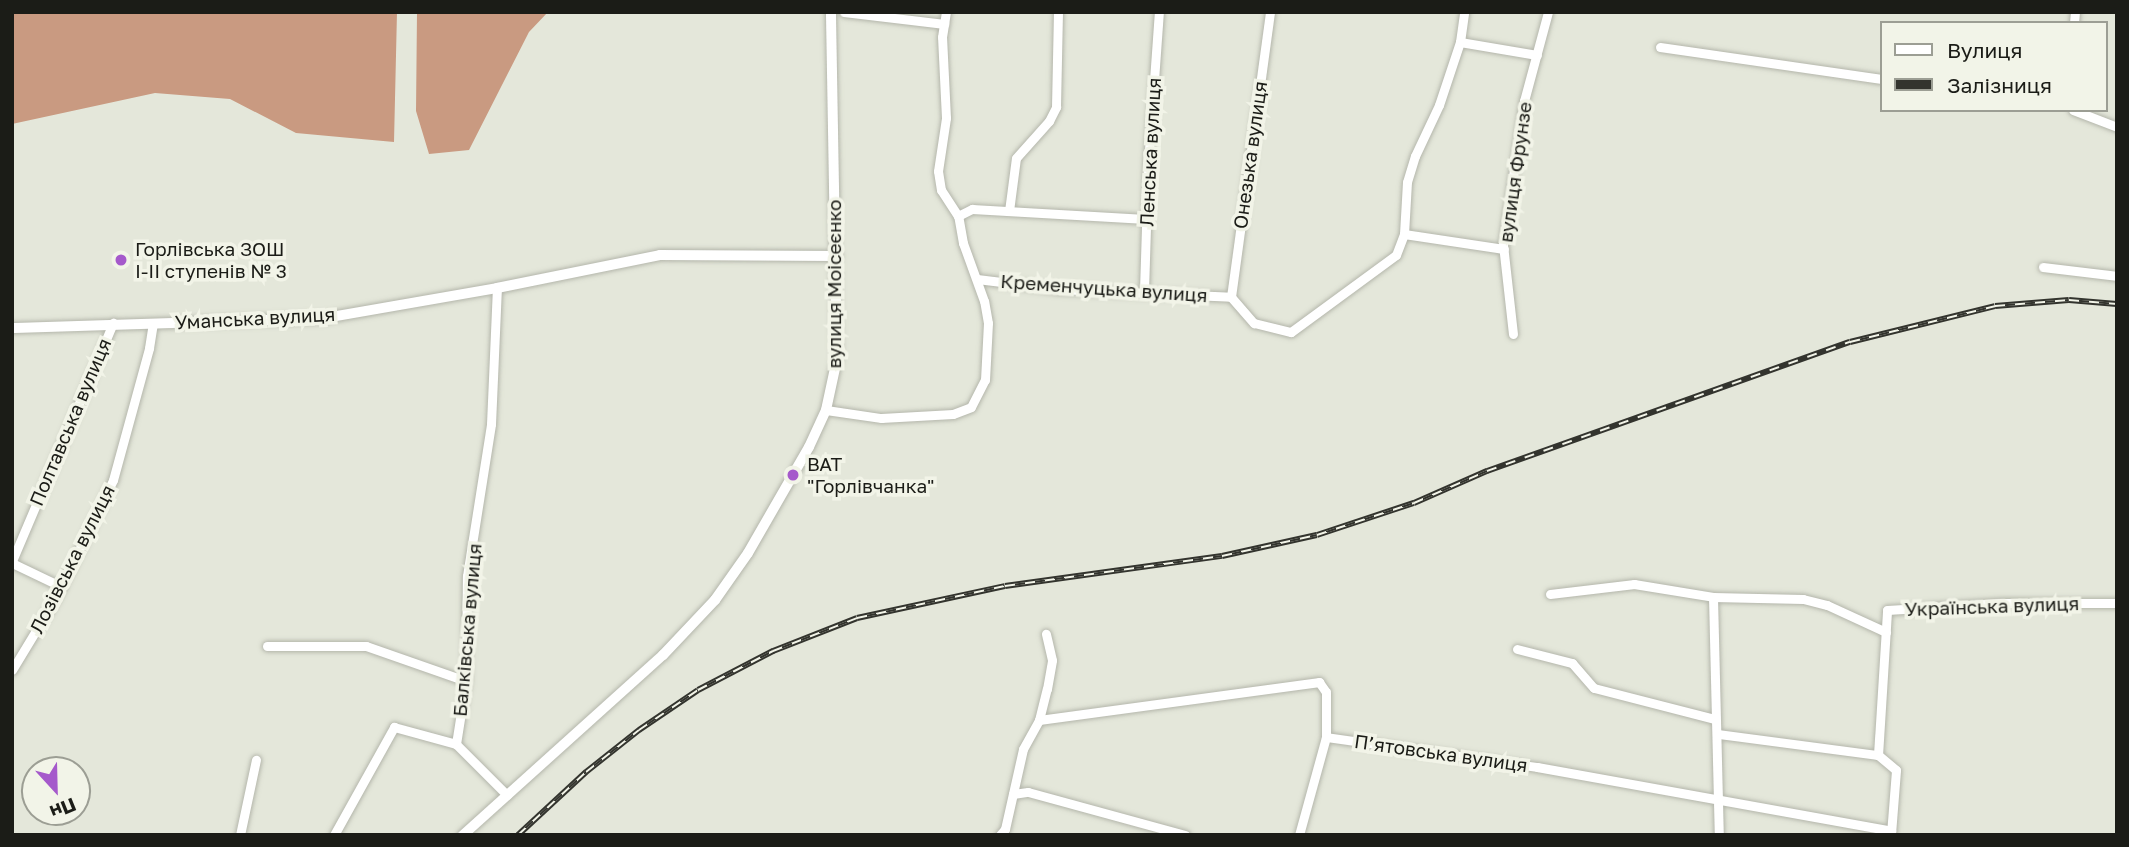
<!DOCTYPE html>
<html>
<head>
<meta charset="utf-8">
<style>
  body { margin:0 }
  #map { position:relative; width:2129px; height:847px; overflow:hidden; background:#e4e7da; font-family:"Golos Text",sans-serif }
  div>[style] { position:absolute }
  .forest>* { inset:0; background:#c99a81 }
  .roads { filter:drop-shadow(0 0 2px #b4b6ab) drop-shadow(0 0 2px #b4b6ab) }
  .minor>* { height:9px; margin:-4.5px; padding:0 4.5px; transform-origin:4.5px; border-radius:4.5px; background:#fff }
  .tertiary>* { height:10px; margin:-5px; padding:0 5px; transform-origin:5px; border-radius:5px; background:#fff }
  .rail>* { height:6px; margin-top:-3px; transform-origin:0; background:repeating-linear-gradient(90deg,#f2f4e8 0 10px,#33342e 0 20px); box-sizing:border-box; border-block:2px solid #33342e }
  .dots>* { width:19px; height:19px; translate:-50% -50%; box-sizing:border-box; border:4px solid #f2f4e8; border-radius:50% }
  span { translate:-50% -50%; white-space:nowrap; text-align:center; line-height:1.15; -webkit-text-stroke:7px #f2f4e8; paint-order:stroke }
  .street-label { font-size:19px; color:#1b1c17 }
  .poi-label { font-size:19px; color:#1b1c17 }
  .left { translate:0 -50%; text-align:left }
  .frame { position:absolute; inset:0; border:14px solid #1b1c17; pointer-events:none }
  .legend { position:absolute; left:1880px; top:21px; width:228px; height:91px; box-sizing:border-box; background:#f2f4e8; border:2px solid #9c9e94; margin:0; padding:9px 12px; list-style:none; font-size:21px; color:#1b1c17 }
  .legend li { display:flex; align-items:center; gap:14px; height:35px }
  .legend b { width:35px; border:2px solid #9c9e94 }
  .north { position:absolute; left:21px; top:756px; width:70px; height:70px; box-sizing:border-box; background:#f2f4e8; border:2px solid #9c9e94; border-radius:50%; rotate:158deg; font-size:19px; font-weight:700; line-height:28px; text-align:center; color:#1b1c17 }
  .north::after { content:''; display:block; margin:auto; width:24px; height:32px; background:#a559cb; clip-path:polygon(50% 0,100% 100%,50% 72%,0 100%) }
</style>
</head>
<body>
<div id="map">
  <div class="forest">
    <i style="clip-path:polygon(12px 12px,397px 12px,394px 142px,296px 133px,230px 99px,155px 93px,12px 124px)"></i>
    <i style="clip-path:polygon(417px 12px,548px 12px,529px 32px,469px 150px,429px 154px,416px 111px)"></i>
  </div>
  <div class="roads">
    <div class="minor">
      <i style="left:844px;top:12px;width:101px;rotate:6.8deg"></i>
      <i style="left:2074px;top:23px;width:11px;rotate:-85deg"></i>
      <i style="left:1460px;top:42px;width:78px;rotate:9.6deg"></i>
      <i style="left:1660px;top:47px;width:224px;rotate:8.2deg"></i>
      <i style="left:2073px;top:110px;width:47px;rotate:21.1deg"></i>
      <i style="left:1009px;top:211px;width:53px;rotate:-82.5deg"></i>
      <i style="left:1016px;top:158px;width:50px;rotate:-48.3deg"></i>
      <i style="left:1049px;top:121px;width:16px;rotate:-63deg"></i>
      <i style="left:1056px;top:107px;width:95px;rotate:-88.8deg"></i>
      <i style="left:958px;top:216px;width:16px;rotate:-27deg"></i>
      <i style="left:972px;top:209px;width:174px;rotate:3.3deg"></i>
      <i style="left:1404px;top:234px;width:101px;rotate:8.5deg"></i>
      <i style="left:2043px;top:267px;width:75px;rotate:6.9deg"></i>
      <i style="left:977px;top:279px;width:82px;rotate:7deg"></i>
      <i style="left:1058px;top:289px;width:173px;rotate:2.6deg"></i>
      <i style="left:1144px;top:291px;width:127px;rotate:-88.2deg"></i>
      <i style="left:1148px;top:164px;width:152px;rotate:-85.9deg"></i>
      <i style="left:1231px;top:297px;width:35px;rotate:49deg"></i>
      <i style="left:1254px;top:323px;width:38px;rotate:14deg"></i>
      <i style="left:1291px;top:332px;width:130px;rotate:-36.3deg"></i>
      <i style="left:1396px;top:255px;width:22px;rotate:-69deg"></i>
      <i style="left:1404px;top:234px;width:52px;rotate:-86.7deg"></i>
      <i style="left:1407px;top:182px;width:27px;rotate:-73deg"></i>
      <i style="left:1415px;top:156px;width:56px;rotate:-64.8deg"></i>
      <i style="left:1439px;top:105px;width:66px;rotate:-71.6deg"></i>
      <i style="left:1460px;top:42px;width:30px;rotate:-82deg"></i>
      <i style="left:1231px;top:297px;width:288px;rotate:-82.2deg"></i>
      <i style="left:1513px;top:334px;width:90px;rotate:-96.4deg"></i>
      <i style="left:1503px;top:245px;width:146px;rotate:-81.7deg"></i>
      <i style="left:1524px;top:101px;width:92px;rotate:-74.9deg"></i>
      <i style="left:826px;top:410px;width:56px;rotate:8.3deg"></i>
      <i style="left:881px;top:418px;width:72px;rotate:-3.2deg"></i>
      <i style="left:953px;top:414px;width:19px;rotate:-21deg"></i>
      <i style="left:971px;top:407px;width:30px;rotate:-63deg"></i>
      <i style="left:985px;top:380px;width:57px;rotate:-87deg"></i>
      <i style="left:988px;top:323px;width:22px;rotate:-100deg"></i>
      <i style="left:984px;top:301px;width:62px;rotate:-109.9deg"></i>
      <i style="left:963px;top:243px;width:27px;rotate:-100deg"></i>
      <i style="left:958px;top:216px;width:31px;rotate:-123deg"></i>
      <i style="left:941px;top:190px;width:19px;rotate:-99deg"></i>
      <i style="left:938px;top:171px;width:54px;rotate:-81.4deg"></i>
      <i style="left:946px;top:118px;width:81px;rotate:-92.8deg"></i>
      <i style="left:942px;top:37px;width:25px;rotate:-81deg"></i>
      <i style="left:12px;top:561px;width:259px;rotate:-67deg"></i>
      <i style="left:12px;top:563px;width:55px;rotate:25.6deg"></i>
      <i style="left:1550px;top:594px;width:85px;rotate:-6.8deg"></i>
      <i style="left:1634px;top:584px;width:80px;rotate:9.3deg"></i>
      <i style="left:1713px;top:597px;width:90px;rotate:1.3deg"></i>
      <i style="left:1803px;top:599px;width:25px;rotate:14deg"></i>
      <i style="left:1827px;top:605px;width:65px;rotate:24.6deg"></i>
      <i style="left:1713px;top:597px;width:238px;rotate:88.6deg"></i>
      <i style="left:267px;top:646px;width:99px"></i>
      <i style="left:366px;top:646px;width:106px;rotate:19.3deg"></i>
      <i style="left:1517px;top:649px;width:57px;rotate:14.3deg"></i>
      <i style="left:1572px;top:663px;width:33px;rotate:49deg"></i>
      <i style="left:1594px;top:688px;width:125px;rotate:14.4deg"></i>
      <i style="left:12px;top:670px;width:83px;rotate:-58.8deg"></i>
      <i style="left:55px;top:599px;width:132px;rotate:-64deg"></i>
      <i style="left:113px;top:480px;width:137px;rotate:-74.7deg"></i>
      <i style="left:149px;top:348px;width:25px;rotate:-81deg"></i>
      <i style="left:1039px;top:720px;width:283px;rotate:-7.7deg"></i>
      <i style="left:1319px;top:682px;width:12px;rotate:55deg"></i>
      <i style="left:1326px;top:692px;width:45px;rotate:90deg"></i>
      <i style="left:1326px;top:737px;width:102px;rotate:105.4deg"></i>
      <i style="left:1718px;top:734px;width:161px;rotate:7.5deg"></i>
      <i style="left:1326px;top:737px;width:213px;rotate:8.1deg"></i>
      <i style="left:1537px;top:767px;width:360px;rotate:10.2deg"></i>
      <i style="left:456px;top:744px;width:72px;rotate:45deg"></i>
      <i style="left:1013px;top:794px;width:15px;rotate:-8deg"></i>
      <i style="left:1028px;top:792px;width:163px;rotate:15.3deg"></i>
      <i style="left:1891px;top:834px;width:64px;rotate:-85.5deg"></i>
      <i style="left:1896px;top:770px;width:23px;rotate:-140deg"></i>
      <i style="left:1878px;top:755px;width:145px;rotate:-86.4deg"></i>
      <i style="left:1887px;top:610px;width:115px;rotate:-3.5deg"></i>
      <i style="left:2002px;top:603px;width:115px"></i>
      <i style="left:240px;top:835px;width:77px;rotate:-78deg"></i>
      <i style="left:334px;top:835px;width:124px;rotate:-60.9deg"></i>
      <i style="left:394px;top:727px;width:64px;rotate:15.3deg"></i>
      <i style="left:456px;top:744px;width:64px;rotate:-81deg"></i>
      <i style="left:466px;top:681px;width:105px;rotate:-89.5deg"></i>
      <i style="left:467px;top:576px;width:154px;rotate:-81deg"></i>
      <i style="left:491px;top:424px;width:136px;rotate:-87.5deg"></i>
      <i style="left:1000px;top:835px;width:8px;rotate:-50deg"></i>
      <i style="left:1005px;top:829px;width:82px;rotate:-77.3deg"></i>
      <i style="left:1023px;top:749px;width:33px;rotate:-61deg"></i>
      <i style="left:1039px;top:720px;width:32px;rotate:-76deg"></i>
      <i style="left:1047px;top:689px;width:29px;rotate:-80deg"></i>
      <i style="left:1052px;top:660px;width:27px;rotate:-103deg"></i>
    </div>
    <div class="tertiary">
      <i style="left:12px;top:328px;width:313px;rotate:-1.8deg"></i>
      <i style="left:325px;top:318px;width:175px;rotate:-9.9deg"></i>
      <i style="left:497px;top:288px;width:166px;rotate:-11.4deg"></i>
      <i style="left:660px;top:255px;width:177px;rotate:0.3deg"></i>
      <i style="left:463px;top:835px;width:269px;rotate:-42deg"></i>
      <i style="left:663px;top:655px;width:76px;rotate:-46.6deg"></i>
      <i style="left:715px;top:600px;width:57px;rotate:-54.9deg"></i>
      <i style="left:748px;top:553px;width:122px;rotate:-60.1deg"></i>
      <i style="left:809px;top:447px;width:41px;rotate:-65.3deg"></i>
      <i style="left:826px;top:410px;width:52px;rotate:-77.8deg"></i>
      <i style="left:837px;top:359px;width:347px;rotate:-91deg"></i>
    </div>
  </div>
  <div class="rail">
    <i style="left:518px;top:835px;width:93px;rotate:-42.8deg"></i>
    <i style="left:586px;top:772px;width:68px;rotate:-38.4deg"></i>
    <i style="left:639px;top:730px;width:71px;rotate:-34.1deg"></i>
    <i style="left:698px;top:690px;width:85px;rotate:-27.5deg"></i>
    <i style="left:773px;top:651px;width:90px;rotate:-21.4deg"></i>
    <i style="left:857px;top:618px;width:151px;rotate:-12.2deg"></i>
    <i style="left:1005px;top:586px;width:219px;rotate:-7.9deg"></i>
    <i style="left:1222px;top:556px;width:97px;rotate:-12.5deg"></i>
    <i style="left:1317px;top:535px;width:102px;rotate:-18.3deg"></i>
    <i style="left:1414px;top:503px;width:80px;rotate:-23.7deg"></i>
    <i style="left:1487px;top:471px;width:385px;rotate:-19.6deg"></i>
    <i style="left:1850px;top:342px;width:149px;rotate:-13.9deg"></i>
    <i style="left:1995px;top:306px;width:74px;rotate:-4.6deg"></i>
    <i style="left:2069px;top:300px;width:48px;rotate:4.8deg"></i>
  </div>
  <div class="dots">
    <i style="left:121px;top:260px;background:#a559cb"></i>
    <i style="left:793px;top:475px;background:#a559cb"></i>
  </div>
  <div class="street-label">
    <span style="left:1150px;top:152px;rotate:-87deg">Ленська вулиця</span>
    <span style="left:1250px;top:155px;rotate:-82deg">Онезька вулиця</span>
    <span style="left:1515px;top:172px;rotate:-82deg">вулиця Фрунзе</span>
    <span style="left:834px;top:284px;rotate:-90deg">вулиця Моісеєнко</span>
    <span style="left:1104px;top:288px;rotate:4deg">Кременчуцька вулиця</span>
    <span style="left:255px;top:318px;rotate:-3deg">Уманська вулиця</span>
    <span style="left:70px;top:422px;rotate:-67deg">Полтавська вулиця</span>
    <span style="left:72px;top:559px;rotate:-63deg">Лозівська вулиця</span>
    <span style="left:1992px;top:606px;rotate:-2deg">Українська вулиця</span>
    <span style="left:467px;top:630px;rotate:-85deg">Балківська вулиця</span>
    <span style="left:1441px;top:753px;rotate:8deg">П’ятовська вулиця</span>
  </div>
  <div class="poi-label">
    <span class="left" style="left:135px;top:260px">Горлівська ЗОШ<br>І-ІІ ступенів № 3</span>
    <span class="left" style="left:807px;top:475px">ВАТ<br>"Горлівчанка"</span>
  </div>
  <div class="frame"></div>
  <ul class="legend">
  <li><b style="height:9px;background:#fff"></b>Вулиця</li>
  <li><b style="height:9px;background:#33342e"></b>Залізниця</li>
  </ul>
  <div class="north">Пн</div>
</div>
</body>
</html>
